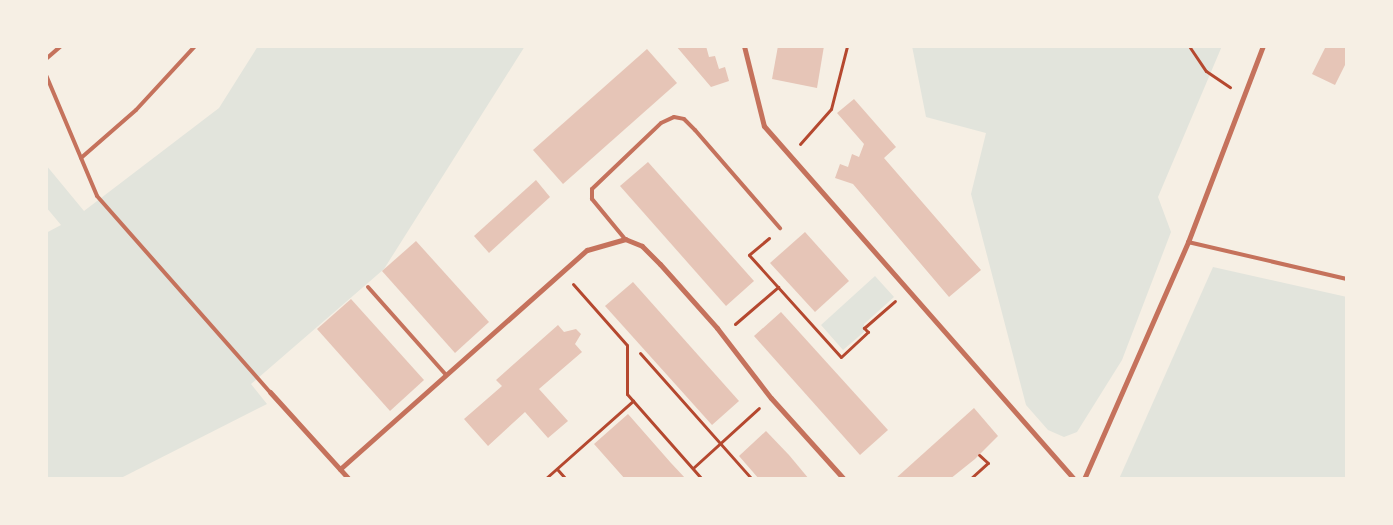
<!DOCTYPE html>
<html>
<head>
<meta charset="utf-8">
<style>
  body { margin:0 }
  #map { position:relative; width:1393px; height:525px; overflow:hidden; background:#f6efe4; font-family:Poppins,sans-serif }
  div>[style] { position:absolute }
  .green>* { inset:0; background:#e2e4dc }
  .building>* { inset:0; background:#e6c5b7 }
  .path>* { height:3px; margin:-1.5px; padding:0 1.5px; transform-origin:1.5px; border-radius:1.5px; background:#b5482f }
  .service>* { height:4px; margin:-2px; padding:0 2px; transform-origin:2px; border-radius:2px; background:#c5725c }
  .minor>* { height:5px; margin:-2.5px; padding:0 2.5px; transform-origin:2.5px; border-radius:2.5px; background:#c5725c }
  span { translate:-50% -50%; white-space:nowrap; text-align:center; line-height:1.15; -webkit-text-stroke:4.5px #f6efe4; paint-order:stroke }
  .frame { position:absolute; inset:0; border:48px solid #f6efe4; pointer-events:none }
</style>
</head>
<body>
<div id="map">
  <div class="green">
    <i style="clip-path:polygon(258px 46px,525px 46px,384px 269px,251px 384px,267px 404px,119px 479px,46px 479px,46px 233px,61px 225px,46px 207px,46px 165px,84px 211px,219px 108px)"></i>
    <i style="clip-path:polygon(912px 46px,1222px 46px,1158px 197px,1171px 232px,1122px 360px,1077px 432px,1064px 437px,1048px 430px,1026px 405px,971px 194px,986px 133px,926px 117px)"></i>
    <i style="clip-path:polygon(1213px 267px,1347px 297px,1347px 479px,1119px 479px)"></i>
    <i style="clip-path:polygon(875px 276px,894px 297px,864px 324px,864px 332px,843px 350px,821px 325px)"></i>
  </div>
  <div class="building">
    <i style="clip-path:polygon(676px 46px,706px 46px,709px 57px,715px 56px,719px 69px,725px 67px,729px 81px,711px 87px)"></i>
    <i style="clip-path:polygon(778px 46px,824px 46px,817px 88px,772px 79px)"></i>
    <i style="clip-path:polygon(1326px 46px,1347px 46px,1347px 61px,1335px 85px,1312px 74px)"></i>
    <i style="clip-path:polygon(647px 49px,677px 83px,563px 184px,533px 150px)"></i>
    <i style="clip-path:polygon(854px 99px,896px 147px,884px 158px,981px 270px,949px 297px,853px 184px,835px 178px,840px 164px,848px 167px,852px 154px,859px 157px,864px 144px,837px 113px)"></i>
    <i style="clip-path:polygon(648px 162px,754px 281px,726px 306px,620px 186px)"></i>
    <i style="clip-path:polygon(536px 180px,550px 197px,489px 253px,474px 236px)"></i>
    <i style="clip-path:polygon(805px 232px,849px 281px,815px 312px,770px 263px)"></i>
    <i style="clip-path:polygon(416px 241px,489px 322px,455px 353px,382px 271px)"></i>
    <i style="clip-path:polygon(633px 282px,739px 401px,712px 425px,605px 306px)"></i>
    <i style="clip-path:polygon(351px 299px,424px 380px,390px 411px,317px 329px)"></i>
    <i style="clip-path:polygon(781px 312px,888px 430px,860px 455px,754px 336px)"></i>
    <i style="clip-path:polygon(558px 325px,564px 332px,576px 329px,581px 334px,575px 344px,582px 352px,539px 389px,568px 421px,548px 438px,525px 412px,488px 446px,464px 419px,502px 386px,496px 380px)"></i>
    <i style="clip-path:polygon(974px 408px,998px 436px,975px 459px,950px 479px,895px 479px)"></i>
    <i style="clip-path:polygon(628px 414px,671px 463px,686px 479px,625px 479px,594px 444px)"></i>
    <i style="clip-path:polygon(766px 431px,789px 455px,809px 479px,759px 479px,739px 456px)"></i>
  </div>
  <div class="path">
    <i style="left:1189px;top:46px;width:30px;rotate:56deg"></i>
    <i style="left:1206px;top:71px;width:29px;rotate:34deg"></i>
    <i style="left:800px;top:144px;width:47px;rotate:-48.5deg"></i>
    <i style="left:831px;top:109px;width:65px;rotate:-75.7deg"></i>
    <i style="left:769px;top:238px;width:26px;rotate:140deg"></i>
    <i style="left:749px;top:255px;width:137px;rotate:48deg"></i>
    <i style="left:841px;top:357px;width:37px;rotate:-43deg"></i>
    <i style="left:868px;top:332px;width:6px;rotate:-135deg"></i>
    <i style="left:864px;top:328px;width:41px;rotate:-41.1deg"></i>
    <i style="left:573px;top:284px;width:81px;rotate:48.5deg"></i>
    <i style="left:627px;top:345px;width:49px;rotate:90deg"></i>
    <i style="left:627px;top:394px;width:113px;rotate:48.6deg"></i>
    <i style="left:735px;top:324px;width:57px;rotate:-40.7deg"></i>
    <i style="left:640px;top:353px;width:169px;rotate:48.4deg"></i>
    <i style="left:693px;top:468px;width:89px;rotate:-42.3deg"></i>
    <i style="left:557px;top:469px;width:13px;rotate:48deg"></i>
    <i style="left:545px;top:479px;width:118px;rotate:-41.6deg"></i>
    <i style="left:970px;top:479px;width:24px;rotate:-42deg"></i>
    <i style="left:988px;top:463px;width:12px;rotate:-138deg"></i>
  </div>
  <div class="service">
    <i style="left:46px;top:59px;width:20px;rotate:-41deg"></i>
    <i style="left:46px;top:75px;width:131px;rotate:67.1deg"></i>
    <i style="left:97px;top:196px;width:261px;rotate:48.6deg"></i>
    <i style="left:81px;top:158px;width:73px;rotate:-41.1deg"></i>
    <i style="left:136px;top:110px;width:87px;rotate:-47.3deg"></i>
    <i style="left:625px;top:239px;width:52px;rotate:-129.5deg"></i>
    <i style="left:592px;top:199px;width:10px;rotate:-90deg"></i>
    <i style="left:592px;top:189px;width:95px;rotate:-43.7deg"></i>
    <i style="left:661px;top:123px;width:14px;rotate:-25deg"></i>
    <i style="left:674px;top:117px;width:10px;rotate:11deg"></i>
    <i style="left:684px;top:119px;width:16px;rotate:45deg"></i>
    <i style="left:695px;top:130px;width:130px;rotate:49.1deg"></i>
    <i style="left:1188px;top:242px;width:163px;rotate:13.1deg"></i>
    <i style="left:368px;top:287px;width:118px;rotate:48.4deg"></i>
  </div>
  <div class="minor">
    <i style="left:744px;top:46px;width:82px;rotate:76deg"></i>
    <i style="left:764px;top:126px;width:470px;rotate:48.7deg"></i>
    <i style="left:270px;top:392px;width:118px;rotate:47.8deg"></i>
    <i style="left:340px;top:469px;width:330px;rotate:-41.6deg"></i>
    <i style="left:587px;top:250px;width:40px;rotate:-16deg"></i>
    <i style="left:625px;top:239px;width:18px;rotate:22deg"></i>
    <i style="left:642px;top:246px;width:25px;rotate:45deg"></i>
    <i style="left:660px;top:264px;width:86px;rotate:48.3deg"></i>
    <i style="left:717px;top:328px;width:88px;rotate:52.4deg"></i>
    <i style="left:771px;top:398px;width:109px;rotate:48deg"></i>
    <i style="left:1084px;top:479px;width:259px;rotate:-66.3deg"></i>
    <i style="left:1188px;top:242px;width:210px;rotate:-69.1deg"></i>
  </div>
  <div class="frame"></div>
</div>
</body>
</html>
